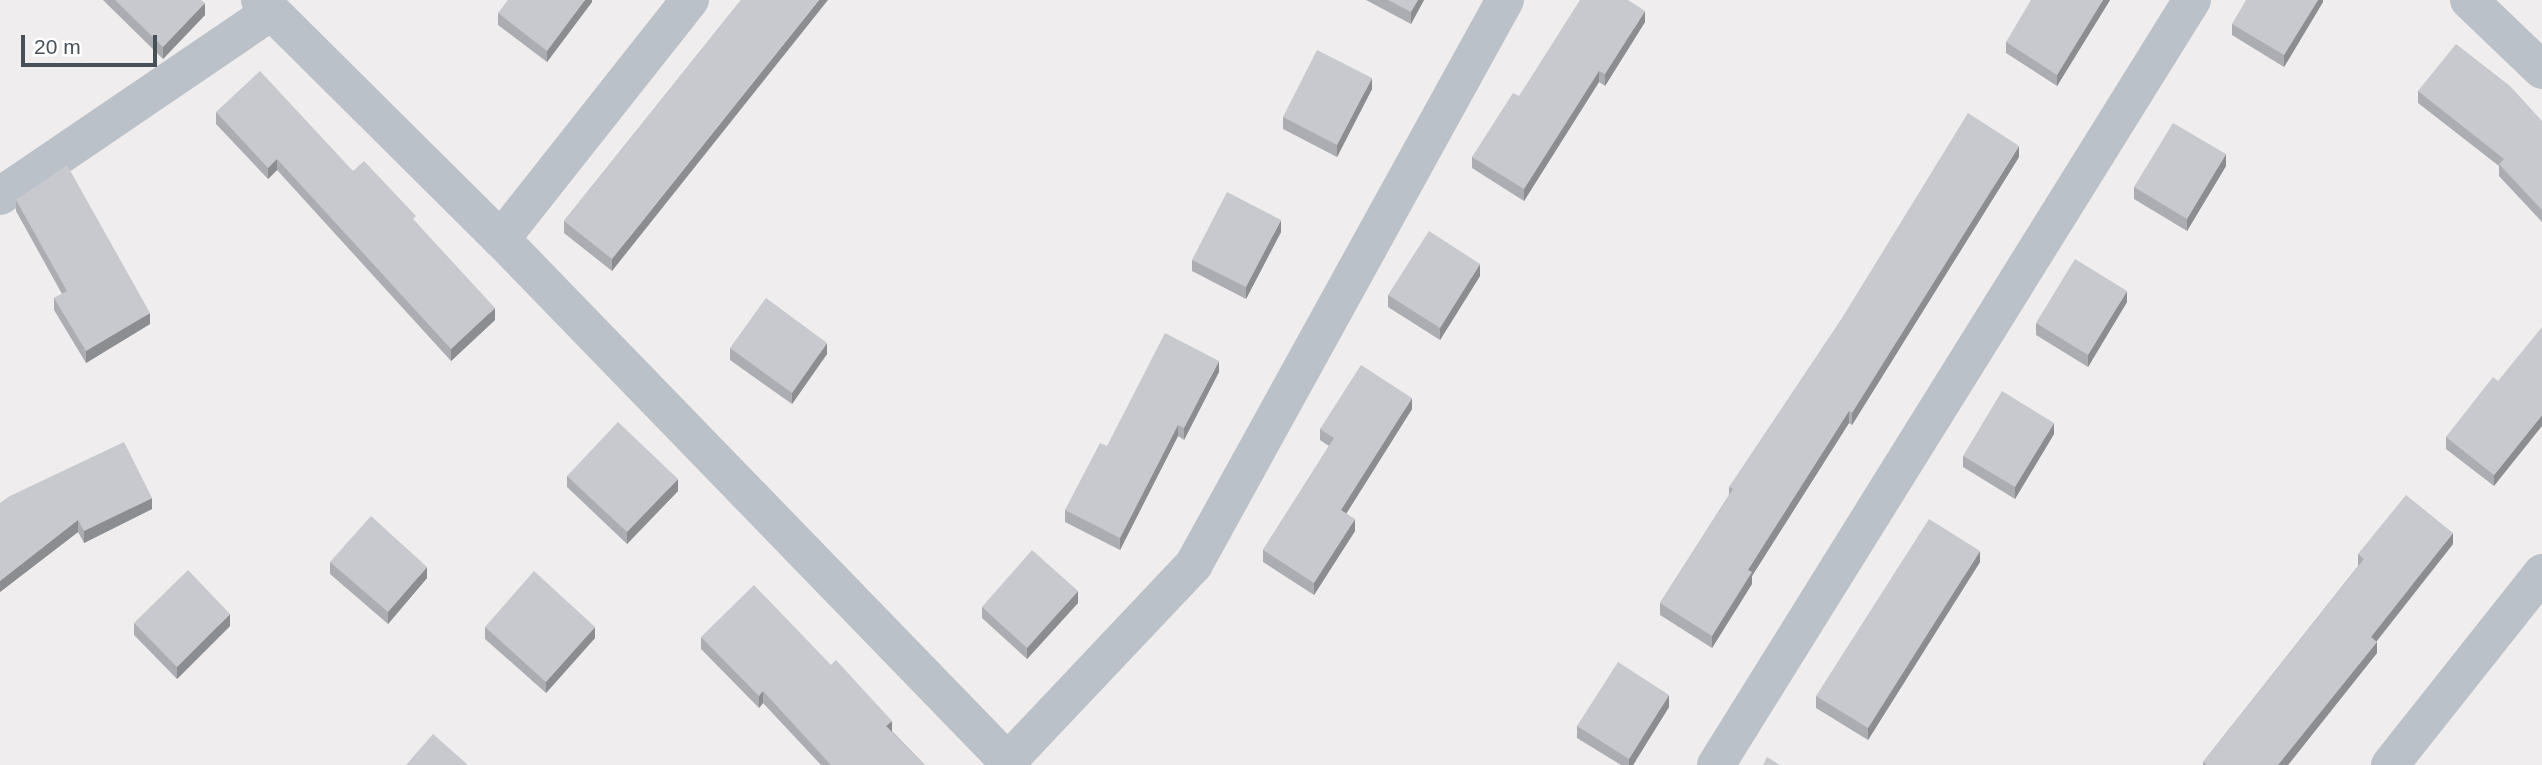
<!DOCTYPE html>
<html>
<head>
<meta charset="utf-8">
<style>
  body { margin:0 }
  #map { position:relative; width:2542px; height:765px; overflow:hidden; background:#efeded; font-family:Arial,sans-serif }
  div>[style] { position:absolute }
  .street>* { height:38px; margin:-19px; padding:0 19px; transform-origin:19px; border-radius:19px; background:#bac1c8 }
  .wall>* { inset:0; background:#abadb2 }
  .shaded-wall>* { inset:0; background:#8b8d91 }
  .building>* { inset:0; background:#c7c9cf }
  span { translate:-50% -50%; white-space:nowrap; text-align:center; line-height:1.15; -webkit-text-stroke:5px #fff; paint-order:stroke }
  .scale { position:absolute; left:21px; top:35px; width:136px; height:32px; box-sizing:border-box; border:4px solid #475058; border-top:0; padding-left:9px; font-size:21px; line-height:24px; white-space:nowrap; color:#475058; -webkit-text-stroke:5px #fff; paint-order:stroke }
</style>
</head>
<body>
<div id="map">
  <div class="street">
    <i style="left:260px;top:0;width:339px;rotate:44.8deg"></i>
    <i style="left:501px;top:239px;width:733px;rotate:45.88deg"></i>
    <i style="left:2469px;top:0;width:101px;rotate:43.8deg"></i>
    <i style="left:0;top:196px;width:328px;rotate:-34.2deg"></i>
    <i style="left:501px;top:239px;width:305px;rotate:-51.7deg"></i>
    <i style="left:1008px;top:761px;width:271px;rotate:-46.6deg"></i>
    <i style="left:1194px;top:564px;width:644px;rotate:-61.13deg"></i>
    <i style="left:1716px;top:765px;width:901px;rotate:-58.11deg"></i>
    <i style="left:2390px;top:765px;width:245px;rotate:-51.6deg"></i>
  </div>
  <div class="wall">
    <i style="clip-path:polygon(103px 0,201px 0,205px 15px,163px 59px)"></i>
    <i style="clip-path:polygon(592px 0,592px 2px,547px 62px,498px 25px,498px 13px)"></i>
    <i style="clip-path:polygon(741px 0,612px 271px,564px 233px,564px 221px)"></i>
    <i style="clip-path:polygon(1366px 0,1424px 0,1411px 24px)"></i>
    <i style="clip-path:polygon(2110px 0,2057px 86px,2006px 53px,2006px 42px)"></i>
    <i style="clip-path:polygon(2323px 0,2323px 2px,2284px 67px,2232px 35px,2232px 24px)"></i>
    <i style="clip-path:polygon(1645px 22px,1605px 86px,1599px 82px,1524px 201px,1472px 168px,1472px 157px,1519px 96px)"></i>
    <i style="clip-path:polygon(1372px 89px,1337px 157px,1283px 129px,1283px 117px)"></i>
    <i style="clip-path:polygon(2418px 91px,2542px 121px,2542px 222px,2499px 176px,2499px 166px,2418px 103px)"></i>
    <i style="clip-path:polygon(216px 112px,353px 171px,416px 222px,495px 320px,451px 361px,277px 170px,268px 179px,216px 124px)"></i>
    <i style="clip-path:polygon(2019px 157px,1852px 425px,1849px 423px,1752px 576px,1752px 584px,1712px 648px,1660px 615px,1660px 603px,1729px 495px,1729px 487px)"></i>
    <i style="clip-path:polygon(2226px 166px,2187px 231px,2134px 199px,2134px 187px)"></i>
    <i style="clip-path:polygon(16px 200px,150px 324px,86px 363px,54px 310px,54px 298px,62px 294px,16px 211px)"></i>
    <i style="clip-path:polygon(1281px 232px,1246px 299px,1192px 271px,1192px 260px)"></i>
    <i style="clip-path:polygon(1480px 276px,1440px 340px,1388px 307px,1388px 295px)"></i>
    <i style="clip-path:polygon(2127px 302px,2088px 367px,2036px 335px,2036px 323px)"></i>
    <i style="clip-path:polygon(730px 348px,827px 354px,792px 404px,730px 360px)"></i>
    <i style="clip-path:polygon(1219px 372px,1184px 440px,1178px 436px,1120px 550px,1065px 522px,1065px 510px,1107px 446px)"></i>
    <i style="clip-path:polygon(2498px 381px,2494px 486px,2446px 449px,2446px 437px)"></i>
    <i style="clip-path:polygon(1412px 409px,1346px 514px,1355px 531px,1314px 595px,1263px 562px,1263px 550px,1329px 446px,1320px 440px,1320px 429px)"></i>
    <i style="clip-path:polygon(2054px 434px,2015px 499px,1963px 467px,1963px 456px)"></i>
    <i style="clip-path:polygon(567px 476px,678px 491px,627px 544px,567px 487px)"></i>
    <i style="clip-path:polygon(0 503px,152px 509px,84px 543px,78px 532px,0 592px)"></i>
    <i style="clip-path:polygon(2453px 544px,2377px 641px,2377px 653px,2288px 765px,2203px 765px,2203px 762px,2358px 566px,2358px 554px)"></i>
    <i style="clip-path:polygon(330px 562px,427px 578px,388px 624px,330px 574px)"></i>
    <i style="clip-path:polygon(1980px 562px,1868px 740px,1816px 708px,1816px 696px)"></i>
    <i style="clip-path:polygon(1078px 603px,1027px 659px,982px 618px,982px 607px)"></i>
    <i style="clip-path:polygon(134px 623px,230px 626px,177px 679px,134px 635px)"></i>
    <i style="clip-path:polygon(485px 627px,595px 638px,546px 693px,485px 639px)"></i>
    <i style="clip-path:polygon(701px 637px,831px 665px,892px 731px,925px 765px,821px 765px,763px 703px,759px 708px,701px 649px)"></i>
    <i style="clip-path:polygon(1669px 707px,1633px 765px,1621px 765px,1577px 738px,1577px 726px)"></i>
  </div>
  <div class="shaded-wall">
    <i style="clip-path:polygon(585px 0,592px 0,592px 2px,547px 62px,547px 51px)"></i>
    <i style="clip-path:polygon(819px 0,828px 0,612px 271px,612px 259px)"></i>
    <i style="clip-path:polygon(1418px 0,1424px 0,1411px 24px,1411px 12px)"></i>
    <i style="clip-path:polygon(2103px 0,2110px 0,2057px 86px,2057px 75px)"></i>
    <i style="clip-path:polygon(2318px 0,2323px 0,2323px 2px,2284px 67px,2284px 55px)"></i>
    <i style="clip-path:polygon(205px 3px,205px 15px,163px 59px,163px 47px)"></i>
    <i style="clip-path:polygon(1645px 11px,1645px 22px,1605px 86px,1605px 74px)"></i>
    <i style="clip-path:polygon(1599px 71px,1599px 82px,1524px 201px,1524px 189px)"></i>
    <i style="clip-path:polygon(1372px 78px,1372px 89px,1337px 157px,1337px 145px)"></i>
    <i style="clip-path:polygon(2019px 146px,2019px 157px,1852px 425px,1852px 413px)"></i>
    <i style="clip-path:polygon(2226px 154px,2226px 166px,2187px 231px,2187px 219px)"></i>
    <i style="clip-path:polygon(277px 159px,277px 170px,268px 179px,268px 168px)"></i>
    <i style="clip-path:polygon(1281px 220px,1281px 232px,1246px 299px,1246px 287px)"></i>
    <i style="clip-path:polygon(1480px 264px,1480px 276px,1440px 340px,1440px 328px)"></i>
    <i style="clip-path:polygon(2127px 291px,2127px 302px,2088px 367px,2088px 355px)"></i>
    <i style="clip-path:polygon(495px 308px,495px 320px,451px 361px,451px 349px)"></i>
    <i style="clip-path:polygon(150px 313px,150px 324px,86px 363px,86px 351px)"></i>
    <i style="clip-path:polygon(827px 343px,827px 354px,792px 404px,792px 393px)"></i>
    <i style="clip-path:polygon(1219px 361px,1219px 372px,1184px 440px,1184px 428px)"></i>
    <i style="clip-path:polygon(1412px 398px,1412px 409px,1341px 522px,1341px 510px)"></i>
    <i style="clip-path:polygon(1849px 411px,1849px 423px,1752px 576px,1752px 584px,1712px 648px,1712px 636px,1748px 570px)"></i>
    <i style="clip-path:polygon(2542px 415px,2542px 426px,2494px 486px,2494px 475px)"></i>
    <i style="clip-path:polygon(2054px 423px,2054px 434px,2015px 499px,2015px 487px)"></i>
    <i style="clip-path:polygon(1178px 425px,1178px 436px,1120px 550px,1120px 538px)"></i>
    <i style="clip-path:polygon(678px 479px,678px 491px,627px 544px,627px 532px)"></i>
    <i style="clip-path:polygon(152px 498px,152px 509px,84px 543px,84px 531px)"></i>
    <i style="clip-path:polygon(1355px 519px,1355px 531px,1314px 595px,1314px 583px)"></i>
    <i style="clip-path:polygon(78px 520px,78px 532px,0 592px,0 581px)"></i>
    <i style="clip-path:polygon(2453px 533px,2453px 544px,2371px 648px,2371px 637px)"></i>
    <i style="clip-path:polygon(1980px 551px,1980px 562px,1868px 740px,1868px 728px)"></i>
    <i style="clip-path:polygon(427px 567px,427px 578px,388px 624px,388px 612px)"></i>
    <i style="clip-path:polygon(1078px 591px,1078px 603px,1027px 659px,1027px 648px)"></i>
    <i style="clip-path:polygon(230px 614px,230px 626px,177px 679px,177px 667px)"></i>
    <i style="clip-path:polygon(595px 627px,595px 638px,546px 693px,546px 682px)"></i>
    <i style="clip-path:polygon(2377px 642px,2377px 653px,2288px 765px,2278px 765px)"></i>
    <i style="clip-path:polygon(763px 691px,763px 703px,759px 708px,759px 696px)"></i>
    <i style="clip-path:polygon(1669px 695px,1669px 707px,1633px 765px,1629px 765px,1629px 759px)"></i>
    <i style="clip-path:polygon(892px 721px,892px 733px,886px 726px)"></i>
  </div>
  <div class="building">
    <i style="clip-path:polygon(115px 0,201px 0,205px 3px,163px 47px)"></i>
    <i style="clip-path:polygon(508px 0,585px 0,547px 51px,498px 13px)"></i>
    <i style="clip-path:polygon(741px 0,819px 0,612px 259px,564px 221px)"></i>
    <i style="clip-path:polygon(1388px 0,1418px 0,1411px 12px)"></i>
    <i style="clip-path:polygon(1580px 0,1628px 0,1645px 11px,1605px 74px,1599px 71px,1524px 189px,1472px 157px,1513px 93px,1519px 96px)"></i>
    <i style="clip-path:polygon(2031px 0,2103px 0,2057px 75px,2006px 42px)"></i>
    <i style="clip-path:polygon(2246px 0,2318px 0,2284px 55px,2232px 24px)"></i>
    <i style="clip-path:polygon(2456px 44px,2510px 86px,2542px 121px,2542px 210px,2499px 164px,2504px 159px,2418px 91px)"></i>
    <i style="clip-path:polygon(1317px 50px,1372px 78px,1337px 145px,1283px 117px)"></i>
    <i style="clip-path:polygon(260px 71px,353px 171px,364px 161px,416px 216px,413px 219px,495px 308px,451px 349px,277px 159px,268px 168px,216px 112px)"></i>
    <i style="clip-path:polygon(1968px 113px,2019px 146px,1852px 413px,1849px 411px,1748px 570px,1752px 572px,1712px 636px,1660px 603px,1733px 489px,1729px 487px,1842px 318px)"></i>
    <i style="clip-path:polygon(2173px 123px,2226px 154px,2187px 219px,2134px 187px)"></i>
    <i style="clip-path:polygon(67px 165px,150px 313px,86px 351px,54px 298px,67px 291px,16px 200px)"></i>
    <i style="clip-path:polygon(1227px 192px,1281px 220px,1246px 287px,1192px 260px)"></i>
    <i style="clip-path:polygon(1429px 231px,1480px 264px,1440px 328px,1388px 295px)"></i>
    <i style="clip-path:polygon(2075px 259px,2127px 291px,2088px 355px,2036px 323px)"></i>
    <i style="clip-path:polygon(766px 298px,827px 343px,792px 393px,730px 348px)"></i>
    <i style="clip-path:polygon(2542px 327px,2542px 415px,2494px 475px,2446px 437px,2493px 377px,2498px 381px)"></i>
    <i style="clip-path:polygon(1165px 333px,1219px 361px,1184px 428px,1178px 425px,1120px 538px,1065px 510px,1100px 443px,1107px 446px)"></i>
    <i style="clip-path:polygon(1361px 365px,1412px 398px,1341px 510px,1355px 519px,1314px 583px,1263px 550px,1334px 438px,1320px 429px)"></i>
    <i style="clip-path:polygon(2002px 391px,2054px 423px,2015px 487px,1963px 456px)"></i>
    <i style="clip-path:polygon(618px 422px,678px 479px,627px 532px,567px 476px)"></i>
    <i style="clip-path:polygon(124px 442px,152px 498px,84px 531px,78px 520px,0 581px,0 503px,10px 496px)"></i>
    <i style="clip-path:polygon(2406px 495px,2453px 533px,2371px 637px,2377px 642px,2278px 765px,2207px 765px,2203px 762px,2364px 559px,2358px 554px)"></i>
    <i style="clip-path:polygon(371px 516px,427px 567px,388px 612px,330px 562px)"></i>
    <i style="clip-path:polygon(1929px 519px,1980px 551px,1868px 728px,1816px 696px)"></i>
    <i style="clip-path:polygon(1032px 550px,1078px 591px,1027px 648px,982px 607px)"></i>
    <i style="clip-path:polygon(188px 570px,230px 614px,177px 667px,134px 623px)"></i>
    <i style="clip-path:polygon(534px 571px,595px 627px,546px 682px,485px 627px)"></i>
    <i style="clip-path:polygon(754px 585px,831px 665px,836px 660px,892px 721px,886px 726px,925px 765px,831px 765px,763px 691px,759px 696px,701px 637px)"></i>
    <i style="clip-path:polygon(1618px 662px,1669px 695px,1629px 759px,1577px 726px)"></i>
    <i style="clip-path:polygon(433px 734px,468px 765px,406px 765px)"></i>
    <i style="clip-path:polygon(1767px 757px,1780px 765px,1763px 765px)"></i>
  </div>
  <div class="scale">20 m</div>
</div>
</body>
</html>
